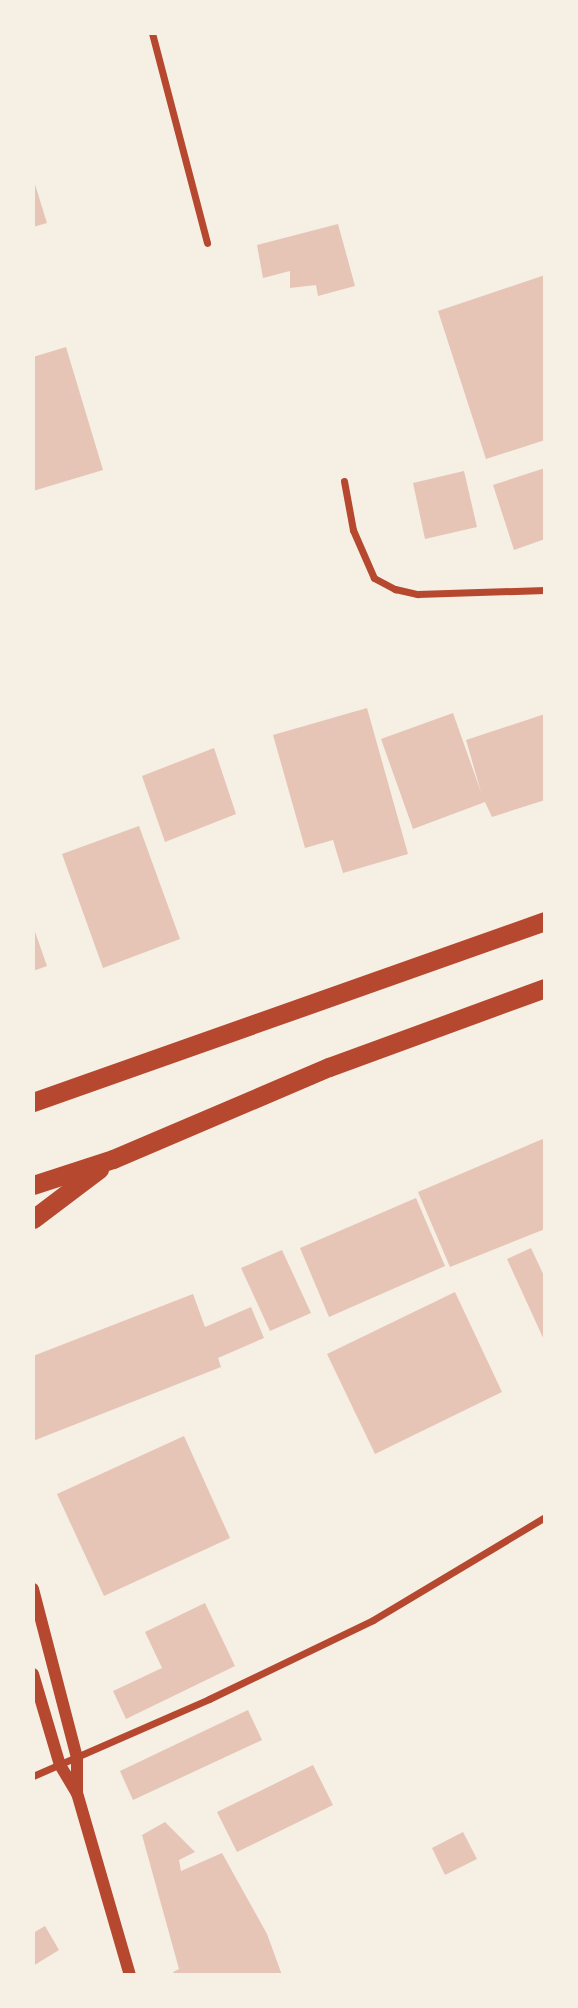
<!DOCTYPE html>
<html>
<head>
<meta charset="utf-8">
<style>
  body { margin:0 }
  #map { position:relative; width:578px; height:2008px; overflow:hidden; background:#f6efe4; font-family:Georgia,serif }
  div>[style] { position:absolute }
  .building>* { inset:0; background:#e6c5b7 }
  .minor>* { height:7px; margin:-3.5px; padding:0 3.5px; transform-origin:3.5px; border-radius:3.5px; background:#b5482f }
  .tertiary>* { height:12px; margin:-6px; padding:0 6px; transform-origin:6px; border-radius:6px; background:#b5482f }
  .trunk>* { height:19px; margin:-9.5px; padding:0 9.5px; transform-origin:9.5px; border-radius:9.5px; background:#b5482f }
  span { translate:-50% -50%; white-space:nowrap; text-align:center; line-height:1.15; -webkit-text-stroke:6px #f6efe4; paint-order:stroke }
  .frame { position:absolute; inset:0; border:35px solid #f6efe4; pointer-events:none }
</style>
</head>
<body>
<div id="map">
  <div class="building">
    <i style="clip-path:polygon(33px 178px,47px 223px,33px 227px)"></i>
    <i style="clip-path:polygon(338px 224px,355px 286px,318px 296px,316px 285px,290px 288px,290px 271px,263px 278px,257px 245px)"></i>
    <i style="clip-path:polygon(545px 275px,545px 440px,486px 459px,438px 311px)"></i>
    <i style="clip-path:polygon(66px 347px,103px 470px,33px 491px,33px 357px)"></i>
    <i style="clip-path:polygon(545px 468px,545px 539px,514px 550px,493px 485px)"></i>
    <i style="clip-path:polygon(464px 471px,477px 527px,425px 539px,413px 483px)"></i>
    <i style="clip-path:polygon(367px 708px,408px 854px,343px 873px,333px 840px,305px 848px,273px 735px)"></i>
    <i style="clip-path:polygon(453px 713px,481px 792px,466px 740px,545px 714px,545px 800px,492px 817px,485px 802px,413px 829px,381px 739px)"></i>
    <i style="clip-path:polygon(214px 748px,236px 814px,165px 842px,142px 776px)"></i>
    <i style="clip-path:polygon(139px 826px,180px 939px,103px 968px,62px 854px)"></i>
    <i style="clip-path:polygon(33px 926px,47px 966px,33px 971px)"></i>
    <i style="clip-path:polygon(545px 1138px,545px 1229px,450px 1267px,418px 1192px)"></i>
    <i style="clip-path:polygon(416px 1198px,445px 1266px,329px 1317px,300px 1248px)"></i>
    <i style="clip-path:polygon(531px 1248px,545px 1278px,545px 1342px,507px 1259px)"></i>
    <i style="clip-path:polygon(282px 1250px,311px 1313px,270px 1331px,241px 1268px)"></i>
    <i style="clip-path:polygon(455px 1292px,502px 1392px,375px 1454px,327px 1354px)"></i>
    <i style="clip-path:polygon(193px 1294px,205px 1327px,251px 1307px,264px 1338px,218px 1358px,221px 1367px,33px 1441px,33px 1356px)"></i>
    <i style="clip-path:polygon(184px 1436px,230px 1538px,104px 1596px,57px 1494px)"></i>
    <i style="clip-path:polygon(205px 1603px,235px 1666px,126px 1719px,113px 1691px,162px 1668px,145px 1632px)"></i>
    <i style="clip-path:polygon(248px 1710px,262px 1740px,133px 1800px,120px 1771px)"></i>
    <i style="clip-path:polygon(313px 1765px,333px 1805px,237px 1852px,217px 1812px)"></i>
    <i style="clip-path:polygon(165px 1822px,195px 1852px,179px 1860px,181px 1871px,222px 1853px,267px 1934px,282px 1975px,174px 1975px,173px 1972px,179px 1969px,142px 1835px)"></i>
    <i style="clip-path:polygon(463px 1832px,477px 1859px,445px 1875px,432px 1848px)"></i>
    <i style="clip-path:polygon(45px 1926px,59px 1950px,33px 1966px,33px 1933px)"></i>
  </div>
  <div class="minor">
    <i style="left:152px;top:33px;width:217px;rotate:75.3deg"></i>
    <i style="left:344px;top:481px;width:50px;rotate:79.6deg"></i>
    <i style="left:353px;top:530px;width:52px;rotate:66.4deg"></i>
    <i style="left:374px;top:578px;width:24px;rotate:28deg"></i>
    <i style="left:395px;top:589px;width:23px;rotate:13deg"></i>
    <i style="left:417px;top:594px;width:128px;rotate:-1.8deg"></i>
    <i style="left:33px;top:1776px;width:192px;rotate:-23.6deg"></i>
    <i style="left:209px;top:1699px;width:182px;rotate:-25.7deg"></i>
    <i style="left:373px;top:1620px;width:200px;rotate:-30.9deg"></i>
  </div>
  <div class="tertiary">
    <i style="left:33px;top:1589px;width:175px;rotate:75.4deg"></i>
    <i style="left:77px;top:1758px;width:35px;rotate:90deg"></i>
    <i style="left:33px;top:1674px;width:95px;rotate:73.5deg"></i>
    <i style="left:60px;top:1765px;width:33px;rotate:59deg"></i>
    <i style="left:77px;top:1793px;width:190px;rotate:73.8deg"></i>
  </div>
  <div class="trunk">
    <i style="left:33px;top:1102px;width:543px;rotate:-19.47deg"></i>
    <i style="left:33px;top:1185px;width:84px;rotate:-18deg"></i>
    <i style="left:113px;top:1159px;width:235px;rotate:-23.1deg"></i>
    <i style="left:329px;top:1067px;width:230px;rotate:-20.1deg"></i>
    <i style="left:33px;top:1219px;width:83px;rotate:-37.1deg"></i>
  </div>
  <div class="frame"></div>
</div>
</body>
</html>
